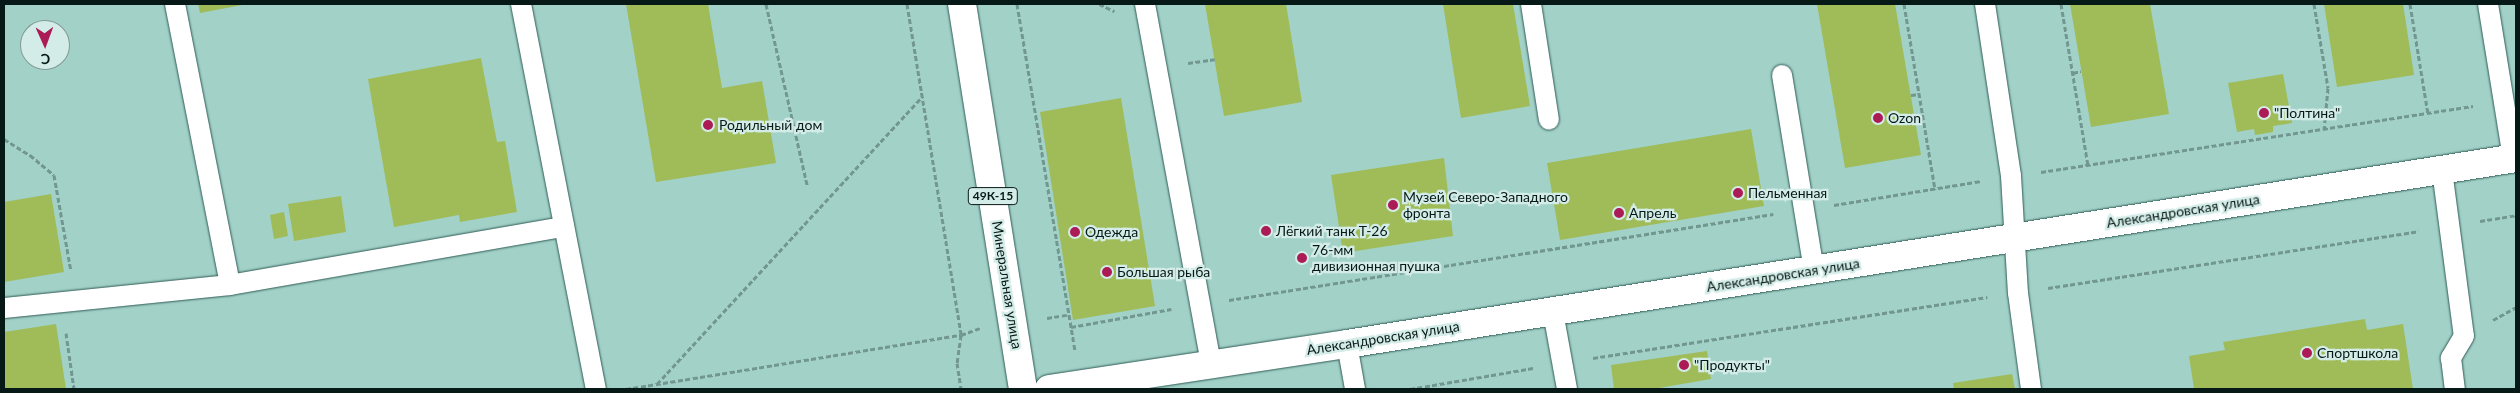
<!DOCTYPE html>
<html>
<head>
<meta charset="utf-8">
<style>
  body { margin:0 }
  #map { position:relative; width:2520px; height:393px; overflow:hidden; background:#a2d1c8; font-family:Lato,sans-serif }
  div>[style] { position:absolute }
  .building>* { inset:0; background:#9fbc59 }
  .path>* { height:3px; margin-top:-1.5px; transform-origin:0; background:repeating-linear-gradient(90deg,#719790 0 5px,transparent 0 7.5px) }
  .roads { filter:drop-shadow(0 0 1px #305c55) drop-shadow(0 0 1px #305c55) }
  .lane>* { height:20px; margin:-10px; padding:0 10px; transform-origin:10px; border-radius:10px; background:#fff }
  .secondary>* { height:28px; margin:-14px; padding:0 14px; transform-origin:14px; border-radius:14px; background:#fff }
  .primary>* { height:28px; margin:-14px; padding:0 14px; transform-origin:14px; border-radius:14px; background:#fff }
  .dots>* { width:14px; height:14px; translate:-50% -50%; box-sizing:border-box; border:2px solid #d4ece7; border-radius:50% }
  span { translate:-50% -50%; white-space:nowrap; text-align:center; line-height:1.15; -webkit-text-stroke:4.5px #d4ece7; paint-order:stroke }
  .shield-label span { padding:1px 4px; background:#d4ece7; border:1px solid; border-radius:4px; -webkit-text-stroke-width:0 }
  .shield-label { font-size:12px; color:#071916; font-weight:700 }
  .poi-label { font-size:14px; color:#071916 }
  .left { translate:0 -50%; text-align:left }
  .street-label { font-size:14px; color:#071916 }
  .frame { position:absolute; inset:0; border:5px solid #071916; pointer-events:none }
  .north { position:absolute; left:20px; top:20px; width:50px; height:50px; box-sizing:border-box; background:#d4ece7; border:1px solid #829893; border-radius:50%; rotate:178deg; font-size:14px; font-weight:700; line-height:20px; text-align:center; color:#071916 }
  .north::after { content:''; display:block; margin:auto; width:18px; height:22px; background:#ab1b56; clip-path:polygon(50% 0,100% 100%,50% 72%,0 100%) }
</style>
</head>
<body>
<div id="map">
  <div class="building">
    <i style="clip-path:polygon(198px 4px,242px 4px,242px 5px,200px 13px)"></i>
    <i style="clip-path:polygon(626px 4px,708px 4px,722px 88px,762px 81px,776px 163px,656px 182px)"></i>
    <i style="clip-path:polygon(1205px 4px,1286px 4px,1302px 102px,1224px 116px)"></i>
    <i style="clip-path:polygon(1443px 4px,1513px 4px,1530px 106px,1461px 118px)"></i>
    <i style="clip-path:polygon(1817px 4px,1895px 4px,1921px 155px,1845px 168px)"></i>
    <i style="clip-path:polygon(2070px 4px,2150px 4px,2169px 114px,2091px 127px)"></i>
    <i style="clip-path:polygon(2324px 4px,2403px 4px,2414px 75px,2337px 87px)"></i>
    <i style="clip-path:polygon(481px 58px,497px 142px,505px 141px,517px 212px,460px 222px,459px 215px,394px 227px,368px 79px)"></i>
    <i style="clip-path:polygon(2283px 74px,2292px 123px,2273px 126px,2273px 132px,2255px 135px,2254px 129px,2237px 132px,2228px 83px)"></i>
    <i style="clip-path:polygon(1121px 98px,1155px 306px,1073px 320px,1040px 112px)"></i>
    <i style="clip-path:polygon(1751px 129px,1764px 206px,1560px 240px,1547px 163px)"></i>
    <i style="clip-path:polygon(1444px 158px,1453px 236px,1343px 253px,1331px 175px)"></i>
    <i style="clip-path:polygon(51px 194px,64px 272px,4px 282px,4px 202px)"></i>
    <i style="clip-path:polygon(341px 196px,346px 232px,294px 241px,288px 204px)"></i>
    <i style="clip-path:polygon(284px 212px,288px 236px,274px 239px,270px 215px)"></i>
    <i style="clip-path:polygon(2365px 319px,2367px 330px,2403px 324px,2413px 389px,2194px 389px,2189px 356px,2225px 350px,2223px 342px)"></i>
    <i style="clip-path:polygon(56px 324px,66px 389px,4px 389px,4px 332px)"></i>
    <i style="clip-path:polygon(1707px 351px,1711px 379px,1653px 389px,1614px 389px,1611px 365px)"></i>
    <i style="clip-path:polygon(2012px 374px,2015px 389px,1954px 389px,1953px 383px)"></i>
  </div>
  <div class="path">
    <i style="left:766px;top:4px;width:186px;rotate:77.2deg"></i>
    <i style="left:907px;top:4px;width:335px;rotate:80.7deg"></i>
    <i style="left:961px;top:335px;width:28px;rotate:98deg"></i>
    <i style="left:957px;top:363px;width:26px;rotate:81deg"></i>
    <i style="left:1017px;top:4px;width:352px;rotate:80.5deg"></i>
    <i style="left:1099px;top:4px;width:17px;rotate:25deg"></i>
    <i style="left:1904px;top:4px;width:188px;rotate:80.5deg"></i>
    <i style="left:2061px;top:4px;width:163px;rotate:80.5deg"></i>
    <i style="left:2314px;top:4px;width:85px;rotate:80.5deg"></i>
    <i style="left:2328px;top:88px;width:42px;rotate:95.4deg"></i>
    <i style="left:2410px;top:4px;width:111px;rotate:80.7deg"></i>
    <i style="left:1188px;top:63px;width:27px;rotate:-8deg"></i>
    <i style="left:2073px;top:73px;width:8px;rotate:-14deg"></i>
    <i style="left:1911px;top:95px;width:9px;rotate:-6deg"></i>
    <i style="left:4px;top:139px;width:31px;rotate:32deg"></i>
    <i style="left:30px;top:155px;width:31px;rotate:40deg"></i>
    <i style="left:54px;top:175px;width:97px;rotate:80deg"></i>
    <i style="left:2041px;top:172px;width:437px;rotate:-8.7deg"></i>
    <i style="left:1834px;top:205px;width:149px;rotate:-9.3deg"></i>
    <i style="left:2480px;top:221px;width:36px;rotate:-9deg"></i>
    <i style="left:2048px;top:288px;width:375px;rotate:-8.7deg"></i>
    <i style="left:1229px;top:300px;width:551px;rotate:-8.98deg"></i>
    <i style="left:1047px;top:318px;width:20px;rotate:-9deg"></i>
    <i style="left:2493px;top:320px;width:26px;rotate:-29deg"></i>
    <i style="left:1071px;top:327px;width:102px;rotate:-10.2deg"></i>
    <i style="left:66px;top:333px;width:57px;rotate:81.9deg"></i>
    <i style="left:1593px;top:358px;width:399px;rotate:-8.8deg"></i>
    <i style="left:657px;top:384px;width:392px;rotate:-47.3deg"></i>
    <i style="left:626px;top:389px;width:339px;rotate:-9.2deg"></i>
    <i style="left:961px;top:335px;width:20px;rotate:-20deg"></i>
    <i style="left:1410px;top:389px;width:125px;rotate:-9.7deg"></i>
  </div>
  <div class="roads">
    <div class="lane">
      <i style="left:175px;top:4px;width:286px;rotate:78.9deg"></i>
      <i style="left:521px;top:4px;width:392px;rotate:79deg"></i>
      <i style="left:1145px;top:4px;width:367px;rotate:79.6deg"></i>
      <i style="left:1531px;top:4px;width:117px;rotate:81.2deg"></i>
      <i style="left:1985px;top:4px;width:174px;rotate:81.4deg"></i>
      <i style="left:2011px;top:176px;width:117px;rotate:86.6deg"></i>
      <i style="left:2018px;top:293px;width:97px;rotate:82.3deg"></i>
      <i style="left:2488px;top:4px;width:157px;rotate:80.8deg"></i>
      <i style="left:1782px;top:75px;width:198px;rotate:80.7deg"></i>
      <i style="left:2442px;top:170px;width:167px;rotate:82.5deg"></i>
      <i style="left:2464px;top:336px;width:26px;rotate:121deg"></i>
      <i style="left:2451px;top:358px;width:31px;rotate:83deg"></i>
      <i style="left:4px;top:308px;width:227px;rotate:-5.8deg"></i>
      <i style="left:230px;top:285px;width:339px;rotate:-9.9deg"></i>
      <i style="left:1553px;top:312px;width:78px;rotate:79.7deg"></i>
      <i style="left:1347px;top:344px;width:46px;rotate:79.9deg"></i>
    </div>
    <div class="secondary">
      <i style="left:1049px;top:389px;width:301px;rotate:-8.6deg"></i>
      <i style="left:1347px;top:344px;width:1184px;rotate:-9.04deg"></i>
    </div>
    <div class="primary">
      <i style="left:962px;top:4px;width:390px;rotate:81deg"></i>
    </div>
  </div>
  <div class="dots">
    <i style="left:2264px;top:113px;background:#ab1b56"></i>
    <i style="left:1878px;top:118px;background:#ab1b56"></i>
    <i style="left:708px;top:125px;background:#ab1b56"></i>
    <i style="left:1738px;top:193px;background:#ab1b56"></i>
    <i style="left:1393px;top:205px;background:#ab1b56"></i>
    <i style="left:1619px;top:213px;background:#ab1b56"></i>
    <i style="left:1266px;top:231px;background:#ab1b56"></i>
    <i style="left:1075px;top:232px;background:#ab1b56"></i>
    <i style="left:1302px;top:258px;background:#ab1b56"></i>
    <i style="left:1107px;top:272px;background:#ab1b56"></i>
    <i style="left:2307px;top:353px;background:#ab1b56"></i>
    <i style="left:1684px;top:365px;background:#ab1b56"></i>
  </div>
  <div class="shield-label">
    <span style="left:993px;top:196px">49К-15</span>
  </div>
  <div class="poi-label">
    <span class="left" style="left:2274px;top:113px">"Полтина"</span>
    <span class="left" style="left:1888px;top:118px">Ozon</span>
    <span class="left" style="left:719px;top:125px">Родильный дом</span>
    <span class="left" style="left:1748px;top:193px">Пельменная</span>
    <span class="left" style="left:1403px;top:205px">Музей Северо-Западного<br>фронта</span>
    <span class="left" style="left:1629px;top:213px">Апрель</span>
    <span class="left" style="left:1276px;top:231px">Лёгкий танк Т-26</span>
    <span class="left" style="left:1085px;top:232px">Одежда</span>
    <span class="left" style="left:1312px;top:258px">76-мм<br>дивизионная пушка</span>
    <span class="left" style="left:1117px;top:272px">Большая рыба</span>
    <span class="left" style="left:2317px;top:353px">Спортшкола</span>
    <span class="left" style="left:1694px;top:365px">"Продукты"</span>
  </div>
  <div class="street-label">
    <span style="left:2183px;top:211px;rotate:-9deg">Александровская улица</span>
    <span style="left:1783px;top:275px;rotate:-9deg">Александровская улица</span>
    <span style="left:1007px;top:285px;rotate:81deg">Минеральная улица</span>
    <span style="left:1383px;top:338px;rotate:-9deg">Александровская улица</span>
  </div>
  <div class="frame"></div>
  <div class="north">С</div>
</div>
</body>
</html>
